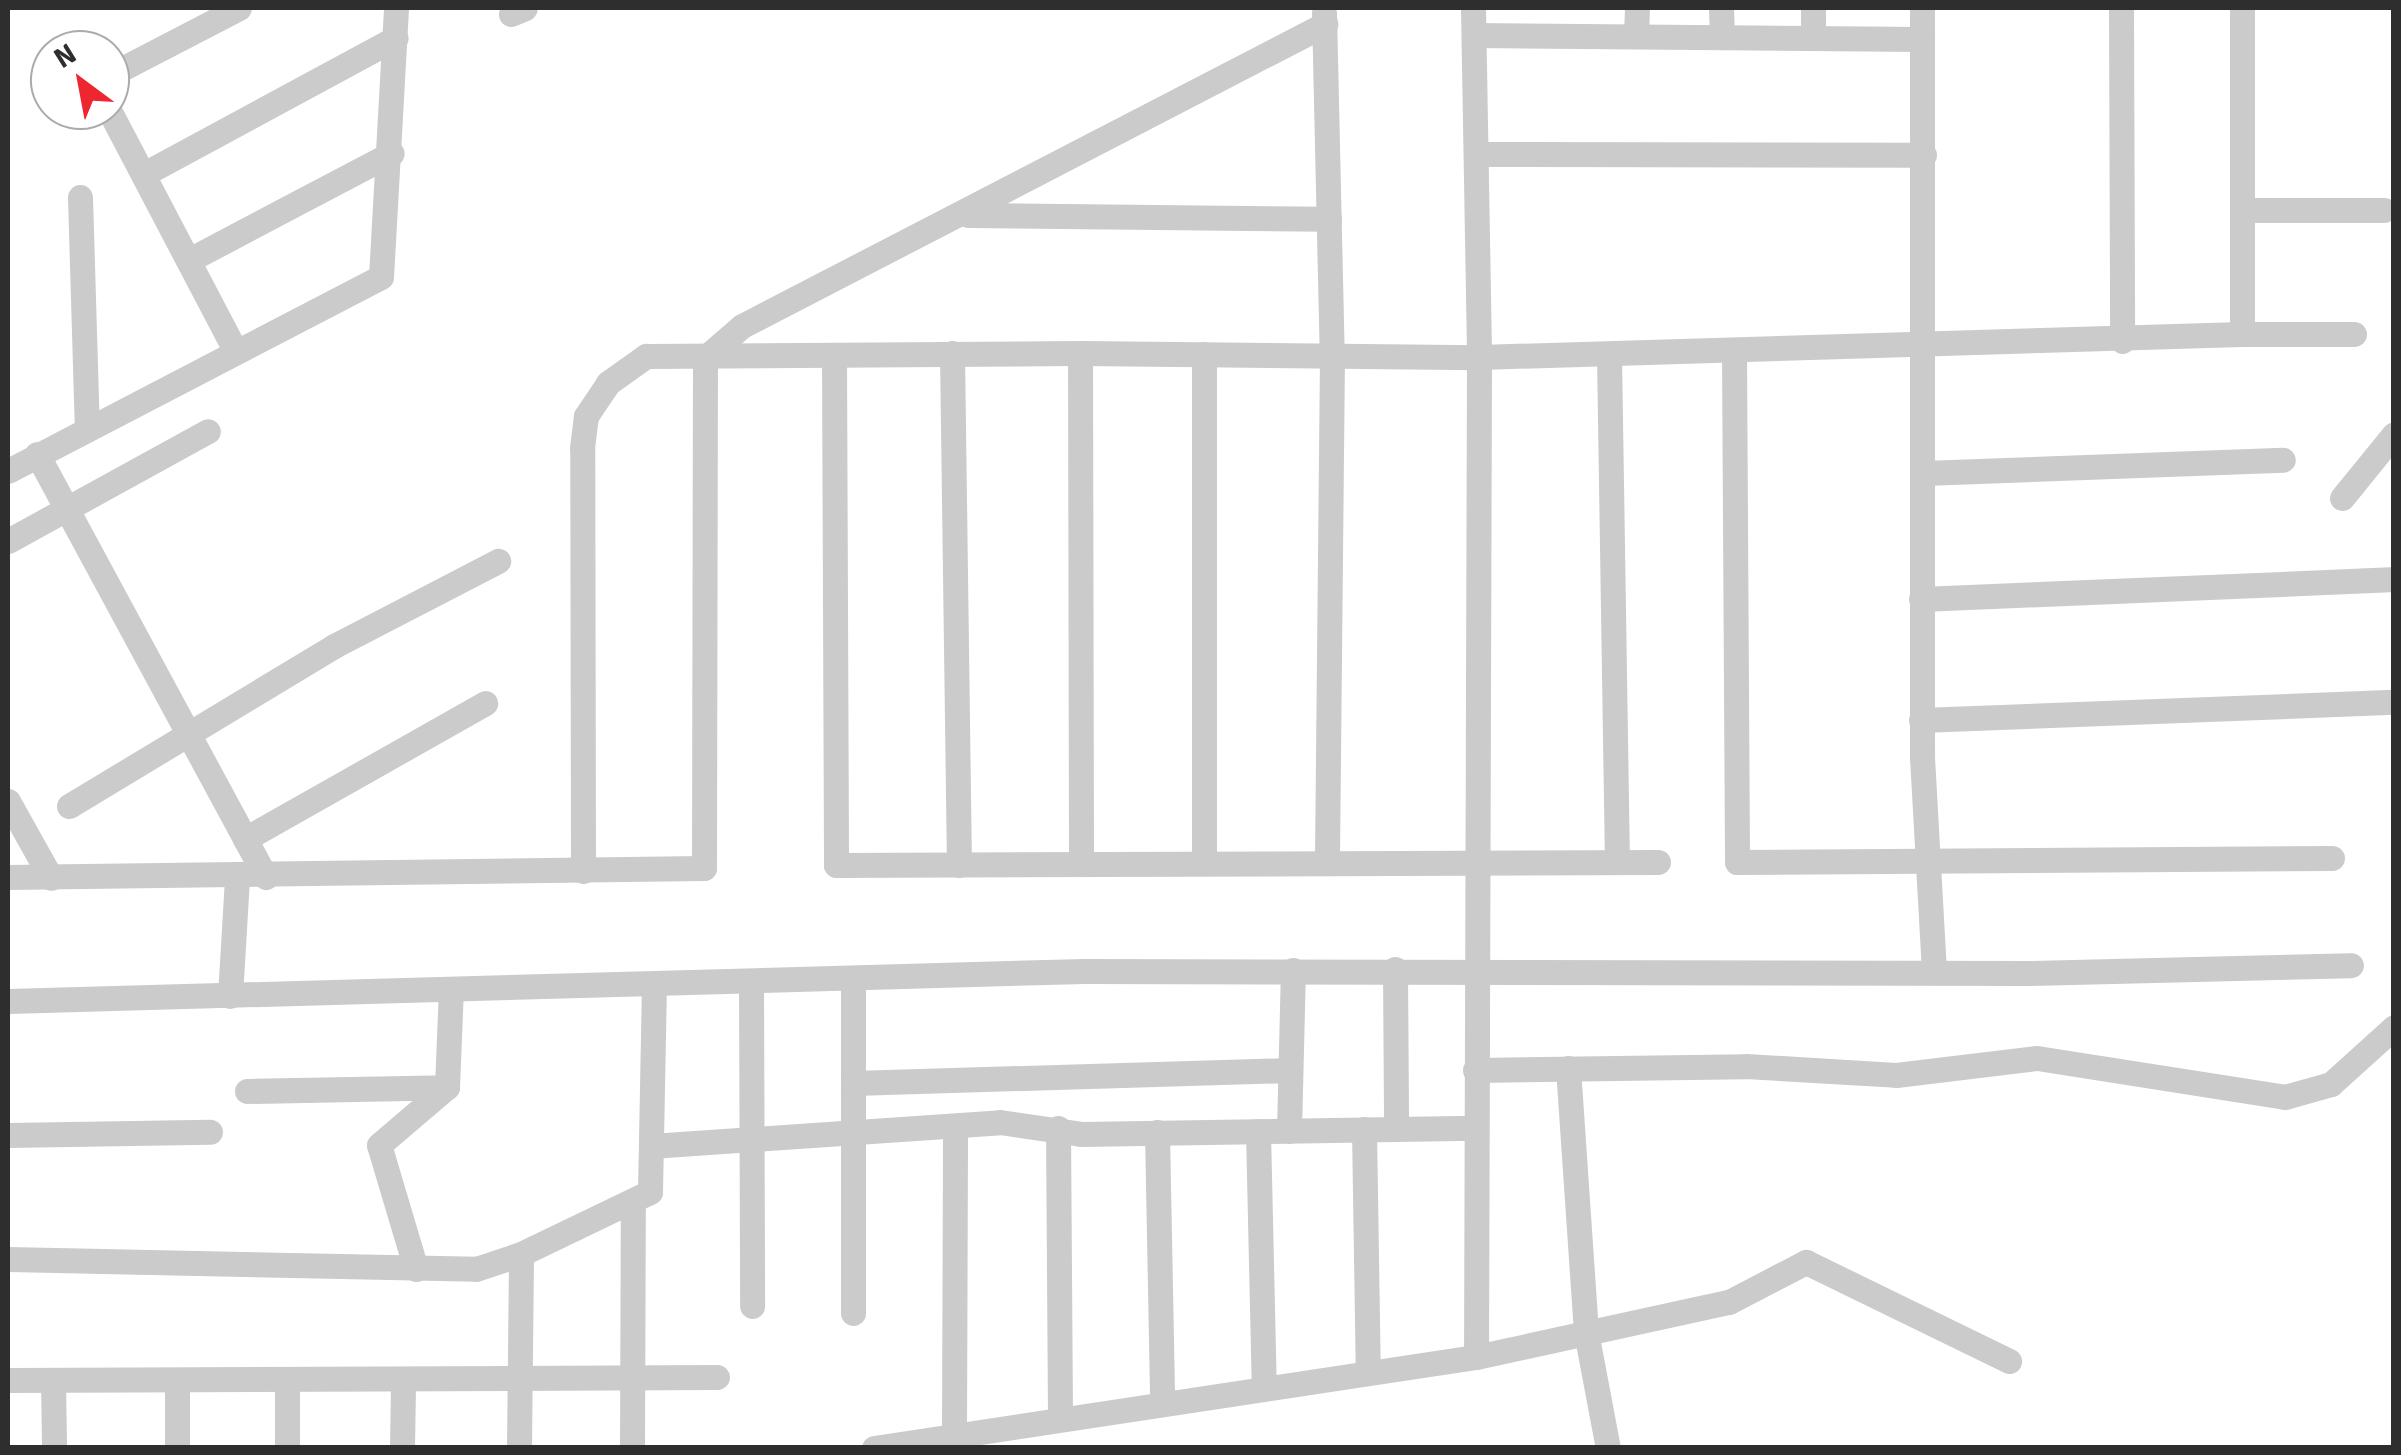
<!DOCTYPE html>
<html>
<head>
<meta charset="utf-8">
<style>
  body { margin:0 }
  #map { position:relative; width:2401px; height:1455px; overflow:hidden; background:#fff; font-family:Signika,sans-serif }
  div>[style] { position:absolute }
  .minor>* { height:25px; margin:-12.5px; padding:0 12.5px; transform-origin:12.5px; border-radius:12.5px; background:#cbcbcb }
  span { translate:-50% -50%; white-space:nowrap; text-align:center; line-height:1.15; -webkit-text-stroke:10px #fff; paint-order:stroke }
  .frame { position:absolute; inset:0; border:10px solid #2e2e2e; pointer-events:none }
  .north { position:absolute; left:30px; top:30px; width:100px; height:100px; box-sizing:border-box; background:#fff; border:2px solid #ababab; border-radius:50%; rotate:328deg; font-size:28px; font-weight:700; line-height:40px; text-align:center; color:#2e2e2e }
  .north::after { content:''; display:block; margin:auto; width:35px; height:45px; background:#ee262f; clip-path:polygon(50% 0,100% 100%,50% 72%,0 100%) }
</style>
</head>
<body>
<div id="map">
  <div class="minor">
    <i style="left:1473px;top:8px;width:349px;rotate:89deg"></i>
    <i style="left:1479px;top:357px;width:763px;rotate:-1.73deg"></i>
    <i style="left:2242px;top:334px;width:326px;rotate:-90deg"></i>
    <i style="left:1721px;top:8px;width:29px;rotate:88deg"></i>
    <i style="left:1813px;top:8px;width:30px;rotate:90deg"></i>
    <i style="left:1922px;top:8px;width:749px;rotate:90deg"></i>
    <i style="left:1922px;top:757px;width:214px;rotate:86.8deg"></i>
    <i style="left:2121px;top:8px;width:333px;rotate:89.8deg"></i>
    <i style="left:1324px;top:13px;width:342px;rotate:88.7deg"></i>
    <i style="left:1332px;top:355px;width:502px;rotate:90.57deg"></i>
    <i style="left:511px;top:14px;width:15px;rotate:-23deg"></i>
    <i style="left:1474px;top:35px;width:448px;rotate:0.5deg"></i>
    <i style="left:1636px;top:36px;width:28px;rotate:-88deg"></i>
    <i style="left:110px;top:75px;width:145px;rotate:-27.4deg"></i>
    <i style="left:109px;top:110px;width:273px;rotate:62.3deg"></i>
    <i style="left:1476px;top:154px;width:448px;rotate:0.1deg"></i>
    <i style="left:144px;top:174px;width:286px;rotate:-28.4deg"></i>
    <i style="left:80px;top:197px;width:230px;rotate:88.3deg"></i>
    <i style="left:2242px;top:210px;width:142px"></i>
    <i style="left:968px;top:215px;width:361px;rotate:0.6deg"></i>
    <i style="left:189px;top:260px;width:229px;rotate:-27.8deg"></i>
    <i style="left:2242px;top:334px;width:112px"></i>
    <i style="left:1734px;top:352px;width:510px;rotate:89.66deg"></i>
    <i style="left:1737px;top:862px;width:595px;rotate:-0.39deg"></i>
    <i style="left:952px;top:353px;width:512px;rotate:89.22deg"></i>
    <i style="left:1204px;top:354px;width:505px;rotate:90deg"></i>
    <i style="left:1609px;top:355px;width:507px;rotate:89.1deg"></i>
    <i style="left:834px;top:356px;width:509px;rotate:89.77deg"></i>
    <i style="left:836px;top:865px;width:822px;rotate:-0.21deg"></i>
    <i style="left:37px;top:454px;width:481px;rotate:61.6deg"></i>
    <i style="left:8px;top:471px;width:420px;rotate:-27.5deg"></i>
    <i style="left:381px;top:277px;width:269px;rotate:-86.8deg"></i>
    <i style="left:1924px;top:473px;width:359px;rotate:-2.1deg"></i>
    <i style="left:2342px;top:498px;width:82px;rotate:-50.9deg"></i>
    <i style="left:8px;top:541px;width:228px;rotate:-28.8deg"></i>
    <i style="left:1921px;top:599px;width:469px;rotate:-2.4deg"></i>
    <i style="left:1921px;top:720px;width:473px;rotate:-2.2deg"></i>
    <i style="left:8px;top:801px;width:88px;rotate:60.8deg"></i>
    <i style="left:69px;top:806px;width:310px;rotate:-31.1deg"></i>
    <i style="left:334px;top:646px;width:185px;rotate:-27.4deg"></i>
    <i style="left:245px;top:839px;width:276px;rotate:-29.5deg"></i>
    <i style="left:1081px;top:861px;width:508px;rotate:-90.11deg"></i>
    <i style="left:1080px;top:353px;width:399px;rotate:0.6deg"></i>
    <i style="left:1479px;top:357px;width:1000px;rotate:90.17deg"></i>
    <i style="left:583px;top:871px;width:423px;rotate:-90.1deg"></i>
    <i style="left:582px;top:448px;width:32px;rotate:-83deg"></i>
    <i style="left:586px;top:416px;width:40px;rotate:-56deg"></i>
    <i style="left:608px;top:383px;width:47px;rotate:-35.4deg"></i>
    <i style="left:646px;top:356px;width:434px;rotate:-0.4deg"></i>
    <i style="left:8px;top:877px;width:696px;rotate:-0.74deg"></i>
    <i style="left:704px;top:868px;width:510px;rotate:-89.89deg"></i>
    <i style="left:705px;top:358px;width:49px;rotate:-40.9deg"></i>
    <i style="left:742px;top:326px;width:657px;rotate:-27.38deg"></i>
    <i style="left:1395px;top:969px;width:160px;rotate:89.6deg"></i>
    <i style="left:853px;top:978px;width:335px;rotate:90deg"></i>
    <i style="left:751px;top:981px;width:325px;rotate:89.8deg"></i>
    <i style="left:230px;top:996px;width:119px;rotate:-86.6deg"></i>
    <i style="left:8px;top:1001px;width:1077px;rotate:-1.6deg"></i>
    <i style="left:1085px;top:971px;width:944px;rotate:0.12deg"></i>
    <i style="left:2029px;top:973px;width:322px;rotate:-1.4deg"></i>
    <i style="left:1568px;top:1068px;width:265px;rotate:86.1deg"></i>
    <i style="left:1586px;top:1332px;width:118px;rotate:79.3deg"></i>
    <i style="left:1475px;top:1070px;width:271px;rotate:-0.8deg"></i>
    <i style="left:1746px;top:1066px;width:150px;rotate:3.4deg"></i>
    <i style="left:1896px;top:1075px;width:142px;rotate:-6.9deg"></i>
    <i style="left:2037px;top:1058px;width:251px;rotate:8.9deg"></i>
    <i style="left:2285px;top:1097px;width:48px;rotate:-15.8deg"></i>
    <i style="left:2331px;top:1084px;width:85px;rotate:-42.1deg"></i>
    <i style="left:853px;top:1083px;width:437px;rotate:-1.7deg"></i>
    <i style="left:247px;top:1091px;width:200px;rotate:-1.1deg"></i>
    <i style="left:1058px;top:1128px;width:288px;rotate:89.6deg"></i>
    <i style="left:1364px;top:1129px;width:243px;rotate:89.1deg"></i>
    <i style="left:1258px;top:1131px;width:256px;rotate:88.7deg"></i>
    <i style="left:1289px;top:1131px;width:161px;rotate:-88.6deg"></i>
    <i style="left:1157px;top:1132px;width:268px;rotate:88.9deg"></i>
    <i style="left:8px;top:1135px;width:202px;rotate:-0.9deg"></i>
    <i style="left:651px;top:1146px;width:350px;rotate:-3.9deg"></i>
    <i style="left:1000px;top:1122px;width:82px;rotate:8.4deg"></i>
    <i style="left:1081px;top:1134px;width:394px;rotate:-0.9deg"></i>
    <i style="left:8px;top:1259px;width:468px;rotate:1.2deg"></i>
    <i style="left:476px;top:1269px;width:47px;rotate:-18.4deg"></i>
    <i style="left:521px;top:1254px;width:143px;rotate:-25.7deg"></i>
    <i style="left:650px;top:1192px;width:208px;rotate:-88.9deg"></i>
    <i style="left:416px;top:1269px;width:129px;rotate:-106.6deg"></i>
    <i style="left:379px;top:1145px;width:89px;rotate:-40.5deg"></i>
    <i style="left:447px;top:1087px;width:98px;rotate:-87.7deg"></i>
    <i style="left:8px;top:1380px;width:709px;rotate:-0.24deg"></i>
    <i style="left:53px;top:1381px;width:67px;rotate:89.1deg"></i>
    <i style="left:287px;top:1382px;width:66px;rotate:90deg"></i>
    <i style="left:954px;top:1432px;width:305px;rotate:-89.8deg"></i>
    <i style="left:177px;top:1448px;width:66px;rotate:-90deg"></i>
    <i style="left:402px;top:1448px;width:65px;rotate:-89.1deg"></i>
    <i style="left:519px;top:1448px;width:194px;rotate:-89.4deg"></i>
    <i style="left:632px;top:1448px;width:244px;rotate:-89.8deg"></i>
    <i style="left:874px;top:1448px;width:609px;rotate:-8.6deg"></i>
    <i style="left:1476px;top:1357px;width:259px;rotate:-12.3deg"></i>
    <i style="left:1729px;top:1302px;width:87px;rotate:-27.5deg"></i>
    <i style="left:1806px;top:1262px;width:226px;rotate:26deg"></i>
  </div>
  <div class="frame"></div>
  <div class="north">N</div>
</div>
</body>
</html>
